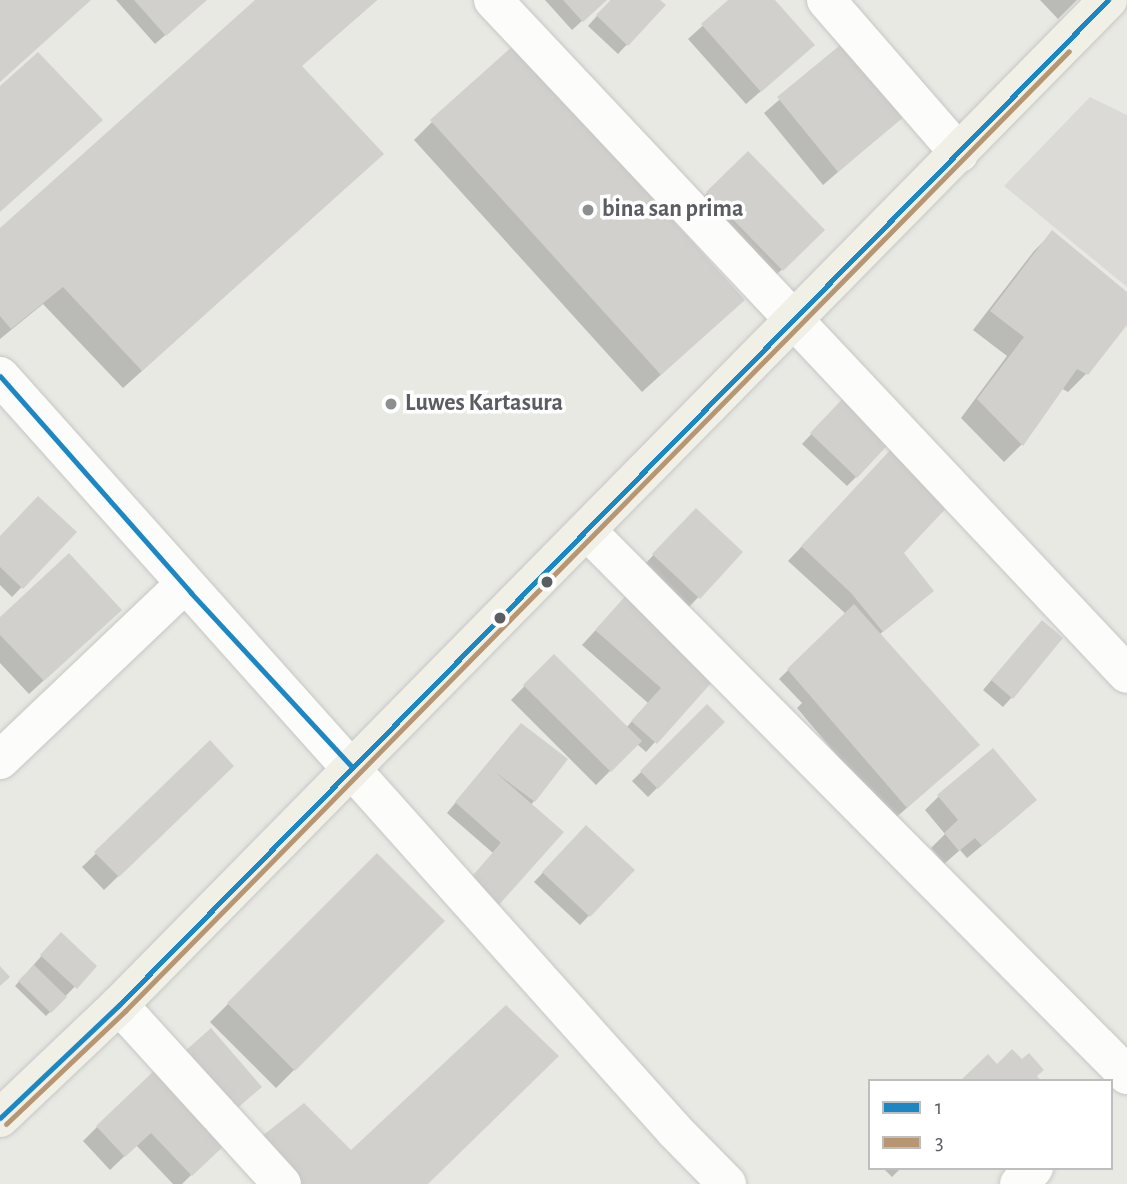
<!DOCTYPE html>
<html>
<head>
<meta charset="utf-8">
<style>
  body { margin:0 }
  #map { position:relative; width:1127px; height:1184px; overflow:hidden; background:#e9e9e4; font-family:"Alegreya Sans",sans-serif }
  div>[style] { position:absolute }
  .industrial>* { inset:0; background:#dcdad6 }
  .shadow>* { inset:0; background:#0003 }
  .building>* { inset:0; background:#d1d0cd }
  .roads { filter:drop-shadow(0 0 2px #c6c7c6) drop-shadow(0 0 2px #c6c7c6) }
  .minor>* { height:38px; margin:-19px; padding:0 19px; transform-origin:19px; border-radius:19px; background:#fcfcfb }
  .major>* { height:38px; margin:-19px; padding:0 19px; transform-origin:19px; border-radius:19px; background:#f1f0e7 }
  .bus-1>* { height:5px; margin:-2.5px; padding:0 2.5px; transform-origin:2.5px; border-radius:2.5px; background:#1d87c4 }
  .bus-2>* { height:5px; margin:-2.5px; padding:0 2.5px; transform-origin:2.5px; border-radius:2.5px; background:#b89672 }
  .dots>* { width:19px; height:19px; translate:-50% -50%; box-sizing:border-box; border:4px solid #fff; border-radius:50% }
  span { translate:-50% -50%; white-space:nowrap; text-align:center; line-height:1.15; -webkit-text-stroke:7px #fff; paint-order:stroke }
  .poi-label { font-size:24px; color:#5a5d61; font-weight:700 }
  .left { translate:0 -50%; text-align:left }
  .legend { position:absolute; left:868px; top:1079px; width:245px; height:91px; box-sizing:border-box; background:#fff; border:2px solid #bdbec0; margin:0; padding:9px 12px; list-style:none; font-size:21px; color:#5a5d61 }
  .legend li { display:flex; align-items:center; gap:14px; height:35px }
  .legend b { width:35px; border:2px solid #bdbec0 }
</style>
</head>
<body>
<div id="map">
  <div class="industrial">
    <i style="clip-path:polygon(1090px 97px,1127px 115px,1127px 287px,1004px 186px)"></i>
  </div>
  <div class="shadow">
    <i style="clip-path:polygon(116px 0,206px 0,155px 44px)"></i>
    <i style="clip-path:polygon(258px 0,377px 0,300px 67px,363px 172px,123px 388px,43px 304px,0 339px,0 230px)"></i>
    <i style="clip-path:polygon(545px 0,605px 0,572px 30px)"></i>
    <i style="clip-path:polygon(611px 0,658px 0,664px 5px,618px 54px,588px 26px)"></i>
    <i style="clip-path:polygon(731px 0,772px 0,798px 59px,746px 104px,688px 39px)"></i>
    <i style="clip-path:polygon(1040px 0,1077px 0,1058px 19px)"></i>
    <i style="clip-path:polygon(850px 39px,909px 111px,823px 185px,764px 113px)"></i>
    <i style="clip-path:polygon(432px 122px,743px 300px,642px 392px,414px 140px)"></i>
    <i style="clip-path:polygon(748px 153px,822px 230px,768px 283px,693px 207px)"></i>
    <i style="clip-path:polygon(1052px 233px,1127px 294px,1127px 322px,1086px 374px,1068px 392px,1061px 388px,1022px 444px,1004px 462px,961px 418px,1007px 356px,973px 330px,1034px 251px)"></i>
    <i style="clip-path:polygon(849px 394px,856px 477px,847px 486px,802px 444px)"></i>
    <i style="clip-path:polygon(879px 464px,902px 553px,922px 600px,880px 634px,978px 745px,892px 821px,797px 708px,802px 703px,779px 679px,846px 614px,788px 561px)"></i>
    <i style="clip-path:polygon(696px 510px,741px 552px,689px 607px,644px 565px)"></i>
    <i style="clip-path:polygon(75px 532px,12px 597px,0 585px,0 538px)"></i>
    <i style="clip-path:polygon(615px 609px,717px 673px,646px 752px,637px 744px,596px 785px,511px 700px,554px 656px,626px 728px,648px 703px,582px 645px)"></i>
    <i style="clip-path:polygon(0 619px,105px 624px,29px 694px,0 663px)"></i>
    <i style="clip-path:polygon(1033px 631px,1012px 697px,1003px 707px,983px 690px)"></i>
    <i style="clip-path:polygon(707px 707px,723px 722px,648px 797px,632px 781px)"></i>
    <i style="clip-path:polygon(512px 734px,534px 801px,493px 853px,447px 813px)"></i>
    <i style="clip-path:polygon(210px 743px,232px 766px,104px 890px,82px 867px)"></i>
    <i style="clip-path:polygon(939px 796px,1020px 814px,967px 858px,960px 850px,944px 864px,931px 848px,945px 834px,925px 810px)"></i>
    <i style="clip-path:polygon(586px 827px,632px 870px,580px 925px,534px 882px)"></i>
    <i style="clip-path:polygon(377px 855px,443px 921px,276px 1088px,210px 1022px)"></i>
    <i style="clip-path:polygon(52px 944px,95px 966px,46px 1016px,15px 986px)"></i>
    <i style="clip-path:polygon(97px 1127px,226px 1141px,182px 1184px,173px 1184px,136px 1145px,110px 1170px,83px 1141px)"></i>
    <i style="clip-path:polygon(883px 1168px,901px 1168px,892px 1177px)"></i>
  </div>
  <div class="building">
    <i style="clip-path:polygon(0 0,91px 0,0 82px)"></i>
    <i style="clip-path:polygon(134px 0,207px 0,166px 36px)"></i>
    <i style="clip-path:polygon(255px 0,377px 0,302px 66px,384px 154px,142px 371px,63px 287px,11px 329px,0 316px,0 228px)"></i>
    <i style="clip-path:polygon(563px 0,607px 0,583px 22px)"></i>
    <i style="clip-path:polygon(611px 0,660px 0,666px 5px,628px 46px,596px 15px)"></i>
    <i style="clip-path:polygon(728px 0,775px 0,815px 45px,761px 92px,701px 24px)"></i>
    <i style="clip-path:polygon(850px 37px,911px 111px,838px 172px,777px 97px)"></i>
    <i style="clip-path:polygon(514px 45px,745px 300px,661px 375px,430px 120px)"></i>
    <i style="clip-path:polygon(38px 52px,103px 120px,0 212px,0 86px)"></i>
    <i style="clip-path:polygon(748px 151px,825px 230px,783px 271px,706px 192px)"></i>
    <i style="clip-path:polygon(1052px 230px,1127px 292px,1127px 325px,1088px 375px,1077px 369px,1023px 446px,977px 399px,1024px 337px,990px 311px)"></i>
    <i style="clip-path:polygon(849px 392px,896px 436px,857px 478px,810px 433px)"></i>
    <i style="clip-path:polygon(893px 447px,952px 502px,904px 553px,934px 591px,883px 632px,851px 593px,801px 546px)"></i>
    <i style="clip-path:polygon(38px 496px,77px 532px,23px 589px,0 567px,0 536px)"></i>
    <i style="clip-path:polygon(696px 508px,743px 552px,700px 599px,652px 554px)"></i>
    <i style="clip-path:polygon(69px 553px,122px 610px,44px 681px,0 635px,0 617px)"></i>
    <i style="clip-path:polygon(629px 592px,720px 673px,657px 744px,631px 721px,661px 688px,595px 630px)"></i>
    <i style="clip-path:polygon(854px 604px,980px 745px,907px 808px,787px 669px)"></i>
    <i style="clip-path:polygon(1042px 620px,1063px 638px,1013px 699px,991px 680px)"></i>
    <i style="clip-path:polygon(554px 654px,642px 741px,611px 772px,523px 685px)"></i>
    <i style="clip-path:polygon(707px 704px,725px 722px,658px 789px,640px 771px)"></i>
    <i style="clip-path:polygon(521px 723px,568px 759px,535px 802px,495px 772px,564px 832px,497px 907px,468px 881px,501px 843px,455px 802px)"></i>
    <i style="clip-path:polygon(210px 740px,234px 766px,119px 877px,94px 852px)"></i>
    <i style="clip-path:polygon(993px 748px,1037px 800px,982px 846px,975px 838px,959px 851px,944px 833px,958px 820px,937px 795px)"></i>
    <i style="clip-path:polygon(586px 825px,635px 870px,590px 917px,542px 872px)"></i>
    <i style="clip-path:polygon(377px 853px,445px 921px,295px 1071px,227px 1003px)"></i>
    <i style="clip-path:polygon(61px 932px,97px 966px,77px 989px,40px 955px)"></i>
    <i style="clip-path:polygon(34px 965px,67px 997px,51px 1013px,18px 981px)"></i>
    <i style="clip-path:polygon(0 966px,10px 977px,0 986px)"></i>
    <i style="clip-path:polygon(506px 1005px,559px 1056px,428px 1184px,297px 1184px,257px 1140px,304px 1103px,351px 1150px)"></i>
    <i style="clip-path:polygon(211px 1028px,262px 1087px,235px 1110px,184px 1052px)"></i>
    <i style="clip-path:polygon(1012px 1049px,1022px 1059px,1029px 1053px,1044px 1070px,1037px 1076px,1041px 1081px,960px 1081px,988px 1054px,997px 1064px)"></i>
    <i style="clip-path:polygon(159px 1066px,229px 1141px,192px 1176px,151px 1133px,125px 1157px,96px 1126px)"></i>
  </div>
  <div class="roads">
    <div class="minor">
      <i style="left:493px;top:0;width:925px;rotate:46.75deg"></i>
      <i style="left:826px;top:0;width:203px;rotate:49deg"></i>
      <i style="left:0;top:376px;width:1013px;rotate:48.2deg"></i>
      <i style="left:675px;top:1131px;width:74px;rotate:45.5deg"></i>
      <i style="left:587px;top:531px;width:767px;rotate:45.21deg"></i>
      <i style="left:0;top:760px;width:254px;rotate:-43.6deg"></i>
      <i style="left:119px;top:1005px;width:242px;rotate:47.7deg"></i>
      <i style="left:1019px;top:1184px;width:22px;rotate:-47deg"></i>
    </div>
    <div class="major">
      <i style="left:0;top:1118px;width:164px;rotate:-43.5deg"></i>
      <i style="left:119px;top:1005px;width:1410px;rotate:-45.46deg"></i>
    </div>
  </div>
  <div class="bus-1">
    <i style="left:0;top:376px;width:289px;rotate:48.6deg"></i>
    <i style="left:191px;top:593px;width:236px;rotate:47.2deg"></i>
    <i style="left:0;top:1118px;width:164px;rotate:-43.5deg"></i>
    <i style="left:119px;top:1005px;width:1410px;rotate:-45.46deg"></i>
  </div>
  <div class="bus-2">
    <i style="left:6px;top:1124px;width:164px;rotate:-43.5deg"></i>
    <i style="left:125px;top:1011px;width:1346px;rotate:-45.48deg"></i>
  </div>
  <div class="dots">
    <i style="left:588px;top:210px;background:#8c8e8f"></i>
    <i style="left:391px;top:404px;background:#8c8e8f"></i>
    <i style="left:547px;top:582px;background:#5a5d61"></i>
    <i style="left:500px;top:618px;background:#5a5d61"></i>
  </div>
  <div class="poi-label">
    <span class="left" style="left:602px;top:210px">bina san prima</span>
    <span class="left" style="left:405px;top:404px">Luwes Kartasura</span>
  </div>
  <ul class="legend">
  <li><b style="height:9px;background:#1d87c4"></b>1</li>
  <li><b style="height:9px;background:#b89672"></b>3</li>
  </ul>
</div>
</body>
</html>
